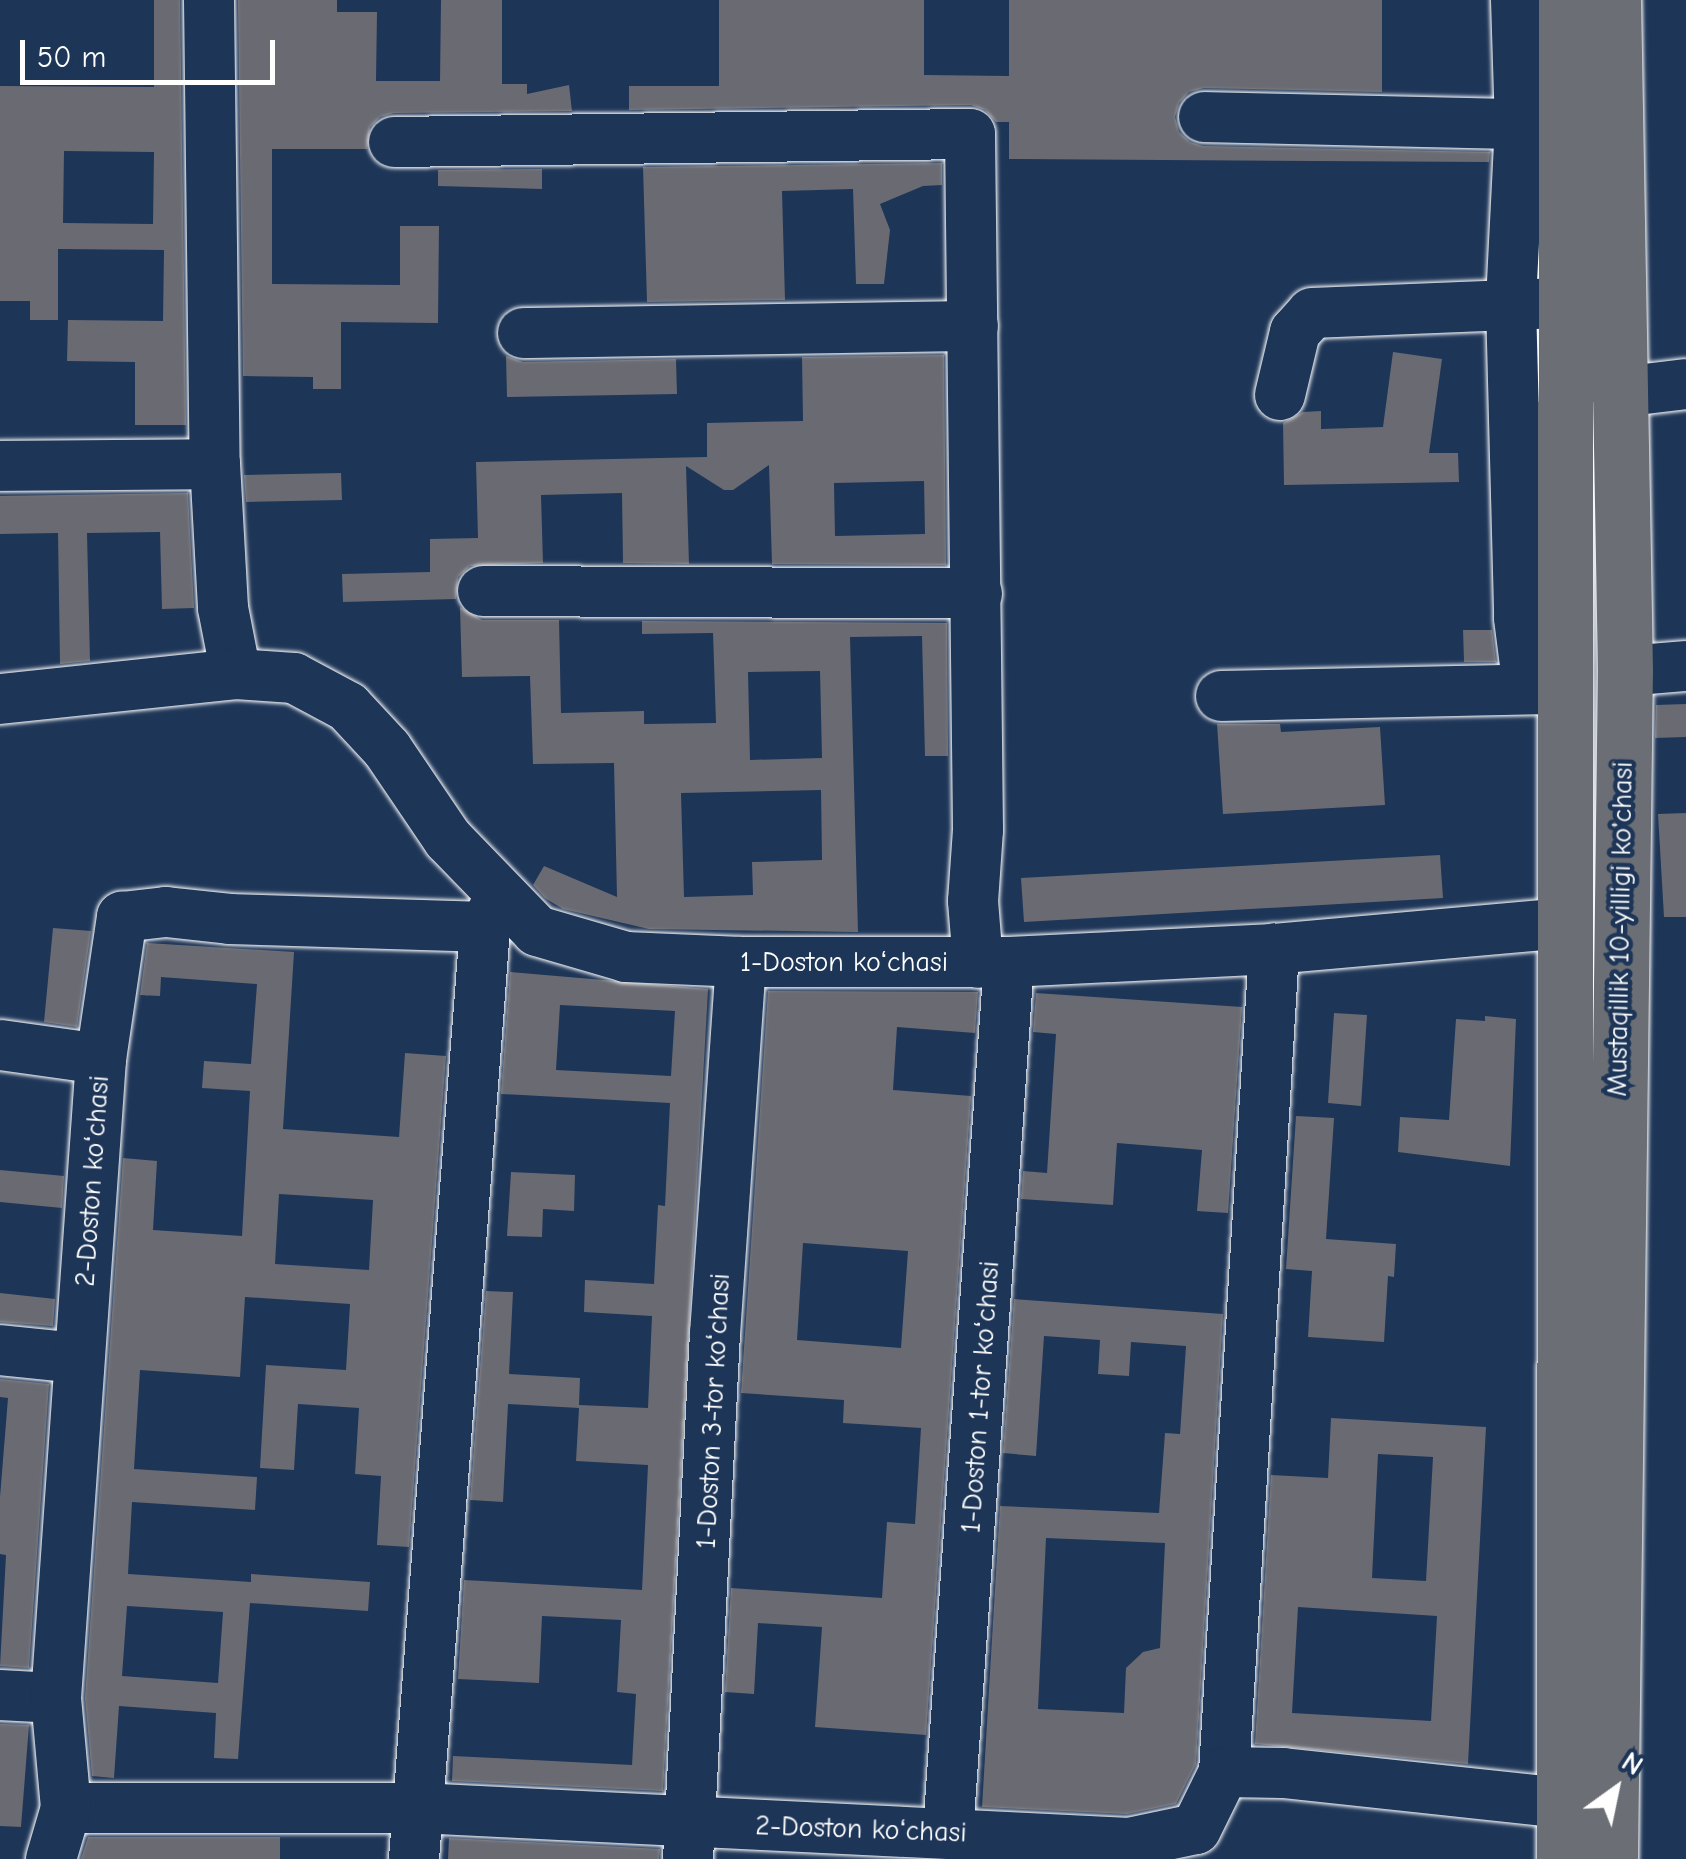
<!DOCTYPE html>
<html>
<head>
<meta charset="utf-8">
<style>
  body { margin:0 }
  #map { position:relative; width:1686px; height:1859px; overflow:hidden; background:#1d3557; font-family:"Comic Neue",sans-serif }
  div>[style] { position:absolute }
  .building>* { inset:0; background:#6a6a73 }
  .roads { filter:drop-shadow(0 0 2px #fff) drop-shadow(0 0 2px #fff) }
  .minor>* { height:50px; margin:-25px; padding:0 25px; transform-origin:25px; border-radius:25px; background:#1d3557 }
  .major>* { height:55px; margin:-27.5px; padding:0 27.5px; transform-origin:27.5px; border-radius:27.5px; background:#6b6f75 }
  span { translate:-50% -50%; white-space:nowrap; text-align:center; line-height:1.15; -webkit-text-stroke:9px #1d3557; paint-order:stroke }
  .street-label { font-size:28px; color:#fff }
  .north { position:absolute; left:1566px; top:1739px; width:100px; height:100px; -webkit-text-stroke:8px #1d3557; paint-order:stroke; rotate:33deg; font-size:28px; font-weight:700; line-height:40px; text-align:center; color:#fff }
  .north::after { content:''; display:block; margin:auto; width:35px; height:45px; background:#fff; clip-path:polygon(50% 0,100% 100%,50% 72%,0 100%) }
  .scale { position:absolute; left:20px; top:40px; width:255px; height:45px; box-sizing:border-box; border:5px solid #fff; border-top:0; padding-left:12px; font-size:30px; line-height:35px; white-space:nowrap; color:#fff; -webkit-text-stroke:8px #1d3557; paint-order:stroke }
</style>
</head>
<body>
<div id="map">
  <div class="building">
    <i style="clip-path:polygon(evenodd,154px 0,180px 0,186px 425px,135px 425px,135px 362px,67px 361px,68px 320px,163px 321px,164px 250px,58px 249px,58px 320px,30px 320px,30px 301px,0 301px,0 86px,154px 87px,154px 0,64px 151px,154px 152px,153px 224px,63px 223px,64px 151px)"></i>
    <i style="clip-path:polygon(238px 0,337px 0,337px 12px,377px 12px,376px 81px,440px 81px,441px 0,502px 0,502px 84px,527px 84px,527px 94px,569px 85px,572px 111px,394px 113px,380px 117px,370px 127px,367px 149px,272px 149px,272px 284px,400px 285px,400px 226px,439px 226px,438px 323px,341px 322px,341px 389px,313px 389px,313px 377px,243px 376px)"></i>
    <i style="clip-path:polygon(719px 0,924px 0,924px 75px,1009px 76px,1009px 0,1382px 0,1382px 92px,1204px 88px,1189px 92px,1179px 103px,1175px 117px,1179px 132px,1190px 142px,1203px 146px,1490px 152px,1489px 162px,1009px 159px,1009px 122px,996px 122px,985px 110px,971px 105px,629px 110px,629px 86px,719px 86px)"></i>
    <i style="clip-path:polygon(942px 163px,942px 185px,923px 186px,880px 204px,890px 230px,884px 284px,856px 284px,853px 189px,782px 191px,785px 300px,647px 302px,643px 167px)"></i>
    <i style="clip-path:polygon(542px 169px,542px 189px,438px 186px,438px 170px)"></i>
    <i style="clip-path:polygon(1393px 352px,1442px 359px,1429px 453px,1458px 453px,1459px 482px,1284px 485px,1283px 423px,1303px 412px,1321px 411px,1321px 429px,1383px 427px)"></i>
    <i style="clip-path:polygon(evenodd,944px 355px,946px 565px,772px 564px,769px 465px,733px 490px,724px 490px,686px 466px,689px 564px,623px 563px,622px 493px,541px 495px,543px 563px,470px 566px,458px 577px,456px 599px,343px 602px,342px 574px,430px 572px,430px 539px,478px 538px,476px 462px,707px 457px,707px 423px,803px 421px,802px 357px,944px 355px,924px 481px,925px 534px,835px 536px,834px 483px,924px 481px)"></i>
    <i style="clip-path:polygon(506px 356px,523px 362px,676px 359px,677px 394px,507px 397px)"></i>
    <i style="clip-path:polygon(341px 473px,342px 500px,246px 502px,244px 475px)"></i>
    <i style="clip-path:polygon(188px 493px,194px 608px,162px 609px,160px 532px,87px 533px,90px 661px,60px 664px,58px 533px,0 534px,0 496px)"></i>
    <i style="clip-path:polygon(evenodd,460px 607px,482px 620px,559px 620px,561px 713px,644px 711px,644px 724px,716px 723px,713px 633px,642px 634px,642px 621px,947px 623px,948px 756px,925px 756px,922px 636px,850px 637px,858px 932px,649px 929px,563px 909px,545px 898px,533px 885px,544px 866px,617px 897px,614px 763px,533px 764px,530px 676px,462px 677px,460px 607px,820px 671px,822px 758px,750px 760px,748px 672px,820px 671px,460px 607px,821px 790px,822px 860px,752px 862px,753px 895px,684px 897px,681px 793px,821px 790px)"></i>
    <i style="clip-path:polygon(1463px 630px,1492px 630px,1496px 662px,1464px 662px)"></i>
    <i style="clip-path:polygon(1686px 704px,1686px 737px,1655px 738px,1656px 705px)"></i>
    <i style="clip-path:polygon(1217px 724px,1280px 724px,1281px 732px,1380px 727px,1385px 805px,1223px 814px)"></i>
    <i style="clip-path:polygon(1686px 813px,1686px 917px,1664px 917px,1658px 814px)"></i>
    <i style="clip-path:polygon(1440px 855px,1443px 898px,1024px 922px,1021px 878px)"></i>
    <i style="clip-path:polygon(53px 928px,91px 931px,77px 1027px,44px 1022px)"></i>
    <i style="clip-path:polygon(evenodd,147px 943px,294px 952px,283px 1129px,399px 1137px,405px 1053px,446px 1056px,409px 1547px,377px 1545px,381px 1476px,355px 1474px,359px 1408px,298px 1404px,294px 1470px,260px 1468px,266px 1365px,346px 1370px,350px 1304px,245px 1297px,240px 1377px,140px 1370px,134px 1469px,257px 1477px,255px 1510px,132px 1502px,128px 1574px,251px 1582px,251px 1574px,370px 1582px,368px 1611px,250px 1603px,238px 1759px,214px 1758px,216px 1713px,119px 1706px,114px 1778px,92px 1776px,85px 1698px,123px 1158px,157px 1161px,153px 1230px,242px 1236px,250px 1091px,202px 1088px,204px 1061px,251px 1064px,257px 984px,161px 977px,160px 996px,140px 995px,147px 943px,279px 1194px,373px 1200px,369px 1270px,275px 1264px,279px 1194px,147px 943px,127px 1606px,223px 1612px,218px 1683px,122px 1676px,127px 1606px)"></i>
    <i style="clip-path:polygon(evenodd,510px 972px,708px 989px,663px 1791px,452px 1781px,453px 1756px,632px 1765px,636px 1694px,617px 1692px,621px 1620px,542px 1616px,539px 1683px,458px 1679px,464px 1580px,642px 1590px,648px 1465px,576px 1461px,579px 1408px,508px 1404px,503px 1502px,470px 1500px,486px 1291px,513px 1292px,509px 1374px,580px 1378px,579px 1405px,648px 1408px,652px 1316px,584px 1312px,585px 1280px,654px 1284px,658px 1205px,665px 1206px,670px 1103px,501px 1094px,510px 972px,560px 1005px,675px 1011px,671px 1076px,556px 1070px,560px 1005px)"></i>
    <i style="clip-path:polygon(evenodd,768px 991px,978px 992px,975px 1033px,897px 1027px,893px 1090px,971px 1096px,926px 1735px,815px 1727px,822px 1627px,758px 1623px,754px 1694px,725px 1692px,731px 1588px,882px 1598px,887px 1522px,915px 1524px,921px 1428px,843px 1423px,844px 1400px,741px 1393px,768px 991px,803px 1243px,908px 1251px,901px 1348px,797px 1340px,803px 1243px)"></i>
    <i style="clip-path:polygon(1036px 993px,1242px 1007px,1228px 1213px,1197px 1211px,1202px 1150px,1117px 1143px,1113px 1205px,1021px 1199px,1023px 1171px,1047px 1173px,1056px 1034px,1033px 1032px)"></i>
    <i style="clip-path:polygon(1334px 1013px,1367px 1015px,1361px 1106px,1328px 1103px)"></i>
    <i style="clip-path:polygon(1485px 1016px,1516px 1019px,1510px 1166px,1398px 1152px,1400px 1117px,1449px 1120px,1456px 1019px,1485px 1021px)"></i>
    <i style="clip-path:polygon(1296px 1116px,1334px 1118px,1326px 1239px,1396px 1244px,1394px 1277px,1388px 1276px,1384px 1342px,1308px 1337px,1312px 1271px,1286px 1269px)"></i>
    <i style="clip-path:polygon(0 1170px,64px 1176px,62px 1208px,0 1202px)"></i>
    <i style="clip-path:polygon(511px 1172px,575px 1175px,574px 1211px,543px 1209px,542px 1237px,507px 1236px)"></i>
    <i style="clip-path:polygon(0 1293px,55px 1299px,53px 1326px,0 1322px)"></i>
    <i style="clip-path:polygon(evenodd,1014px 1299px,1223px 1314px,1196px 1764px,1176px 1804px,1127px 1814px,982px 1807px,1000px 1506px,1159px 1513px,1165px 1433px,1180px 1434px,1186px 1346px,1131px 1342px,1129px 1376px,1098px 1374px,1100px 1340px,1044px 1336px,1036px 1456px,1003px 1453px,1014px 1299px,1046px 1538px,1165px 1543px,1160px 1648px,1143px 1652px,1126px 1668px,1124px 1713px,1038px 1709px,1046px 1538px)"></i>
    <i style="clip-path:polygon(0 1379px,49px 1384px,29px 1668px,0 1666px,6px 1555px,0 1554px,0 1497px,8px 1398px,0 1397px)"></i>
    <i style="clip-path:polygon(evenodd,1331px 1418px,1486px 1427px,1468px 1764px,1255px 1744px,1271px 1475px,1328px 1478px,1331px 1418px,1378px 1454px,1433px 1457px,1426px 1581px,1372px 1578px,1378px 1454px,1331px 1418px,1298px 1607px,1437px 1616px,1431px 1721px,1292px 1713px,1298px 1607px)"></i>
    <i style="clip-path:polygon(0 1724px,29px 1725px,21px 1827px,0 1826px)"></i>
    <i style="clip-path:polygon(88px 1837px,280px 1837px,280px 1859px,81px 1859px)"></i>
    <i style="clip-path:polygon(449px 1838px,660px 1849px,659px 1859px,448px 1859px)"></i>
  </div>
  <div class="roads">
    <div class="minor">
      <i style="left:209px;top:0;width:464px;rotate:89.3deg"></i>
      <i style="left:215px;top:464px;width:144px;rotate:86.8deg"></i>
      <i style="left:223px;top:608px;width:67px;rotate:78.9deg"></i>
      <i style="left:1516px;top:0;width:124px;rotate:88.2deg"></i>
      <i style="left:1520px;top:124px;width:180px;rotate:92.9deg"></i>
      <i style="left:1511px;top:304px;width:314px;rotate:88.5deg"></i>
      <i style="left:1519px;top:618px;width:71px;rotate:82.7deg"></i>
      <i style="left:1204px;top:117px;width:316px;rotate:1.3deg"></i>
      <i style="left:394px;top:142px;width:576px;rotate:-0.8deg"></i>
      <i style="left:970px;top:134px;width:696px;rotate:89.34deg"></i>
      <i style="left:978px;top:830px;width:71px;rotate:94deg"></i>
      <i style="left:973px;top:901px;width:62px;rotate:85.4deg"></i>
      <i style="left:523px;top:333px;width:450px;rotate:-0.9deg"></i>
      <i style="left:1620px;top:392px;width:66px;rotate:-6.9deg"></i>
      <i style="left:1280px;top:395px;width:65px;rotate:-76.6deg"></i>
      <i style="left:1295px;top:332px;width:25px;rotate:-48deg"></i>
      <i style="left:1312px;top:313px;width:229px;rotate:-2.3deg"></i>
      <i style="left:0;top:466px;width:215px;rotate:-0.5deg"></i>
      <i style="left:483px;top:591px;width:494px;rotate:0.3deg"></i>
      <i style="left:1625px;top:671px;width:61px;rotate:-4.7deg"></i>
      <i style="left:1221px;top:696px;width:340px;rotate:-1.2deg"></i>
      <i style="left:0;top:699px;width:237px;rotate:-6deg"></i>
      <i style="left:236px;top:674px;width:58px;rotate:3.9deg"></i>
      <i style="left:294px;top:678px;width:61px;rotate:28.2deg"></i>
      <i style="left:348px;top:707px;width:57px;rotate:47.1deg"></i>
      <i style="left:387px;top:749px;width:109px;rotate:55.9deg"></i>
      <i style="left:448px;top:839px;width:128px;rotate:45.9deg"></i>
      <i style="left:537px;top:931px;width:93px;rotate:16.3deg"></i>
      <i style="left:626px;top:957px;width:115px;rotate:2.5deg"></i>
      <i style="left:741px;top:962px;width:268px"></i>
      <i style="left:1009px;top:962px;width:265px;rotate:-2.8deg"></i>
      <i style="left:1274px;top:949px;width:293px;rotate:-5.1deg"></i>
      <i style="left:0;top:1045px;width:102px;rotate:7.9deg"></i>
      <i style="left:0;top:1350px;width:79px;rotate:5.8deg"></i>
      <i style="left:0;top:1695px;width:56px;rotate:3.1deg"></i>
      <i style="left:1224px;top:1772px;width:825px;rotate:-86.52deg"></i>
      <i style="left:66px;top:1808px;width:352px"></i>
      <i style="left:418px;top:1808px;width:712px;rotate:2.82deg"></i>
      <i style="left:1129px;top:1843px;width:68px;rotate:-11.8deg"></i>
      <i style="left:1196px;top:1829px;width:64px;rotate:-63.8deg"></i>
      <i style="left:1224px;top:1772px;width:59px;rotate:1deg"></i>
      <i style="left:1283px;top:1773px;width:285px;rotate:6.1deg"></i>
      <i style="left:948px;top:1832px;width:872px;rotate:-85.99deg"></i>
      <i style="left:51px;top:1859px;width:53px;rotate:-73.6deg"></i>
      <i style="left:66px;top:1808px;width:110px;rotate:-95.2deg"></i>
      <i style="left:56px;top:1698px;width:641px;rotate:-85.97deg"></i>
      <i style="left:101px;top:1059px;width:144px;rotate:-81.6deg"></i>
      <i style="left:122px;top:917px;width:44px;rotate:-6.5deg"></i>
      <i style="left:166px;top:912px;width:64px;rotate:6.2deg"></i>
      <i style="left:230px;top:919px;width:255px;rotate:1.8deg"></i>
      <i style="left:414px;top:1859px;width:935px;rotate:-85.64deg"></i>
      <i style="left:485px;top:927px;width:30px;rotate:-64deg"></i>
      <i style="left:688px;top:1859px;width:526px;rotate:-87.06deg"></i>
      <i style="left:715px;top:1334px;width:373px;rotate:-86deg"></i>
    </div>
    <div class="major">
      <i style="left:1564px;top:1859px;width:1859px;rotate:-89.94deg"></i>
      <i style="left:1610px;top:1859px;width:1188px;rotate:-89.28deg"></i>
      <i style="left:1625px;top:671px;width:671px;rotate:-91.02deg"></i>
    </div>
  </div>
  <div class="street-label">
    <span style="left:1620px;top:929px;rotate:-89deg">Mustaqillik 10-yilligi ko'chasi</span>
    <span style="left:844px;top:962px">1-Doston koʻchasi</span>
    <span style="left:92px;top:1181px;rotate:-86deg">2-Doston koʻchasi</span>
    <span style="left:980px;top:1397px;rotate:-86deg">1-Doston 1-tor koʻchasi</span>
    <span style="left:713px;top:1411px;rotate:-87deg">1-Doston 3-tor koʻchasi</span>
    <span style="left:861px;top:1829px;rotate:2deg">2-Doston koʻchasi</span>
  </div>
  <div class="north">N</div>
  <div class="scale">50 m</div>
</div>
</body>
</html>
